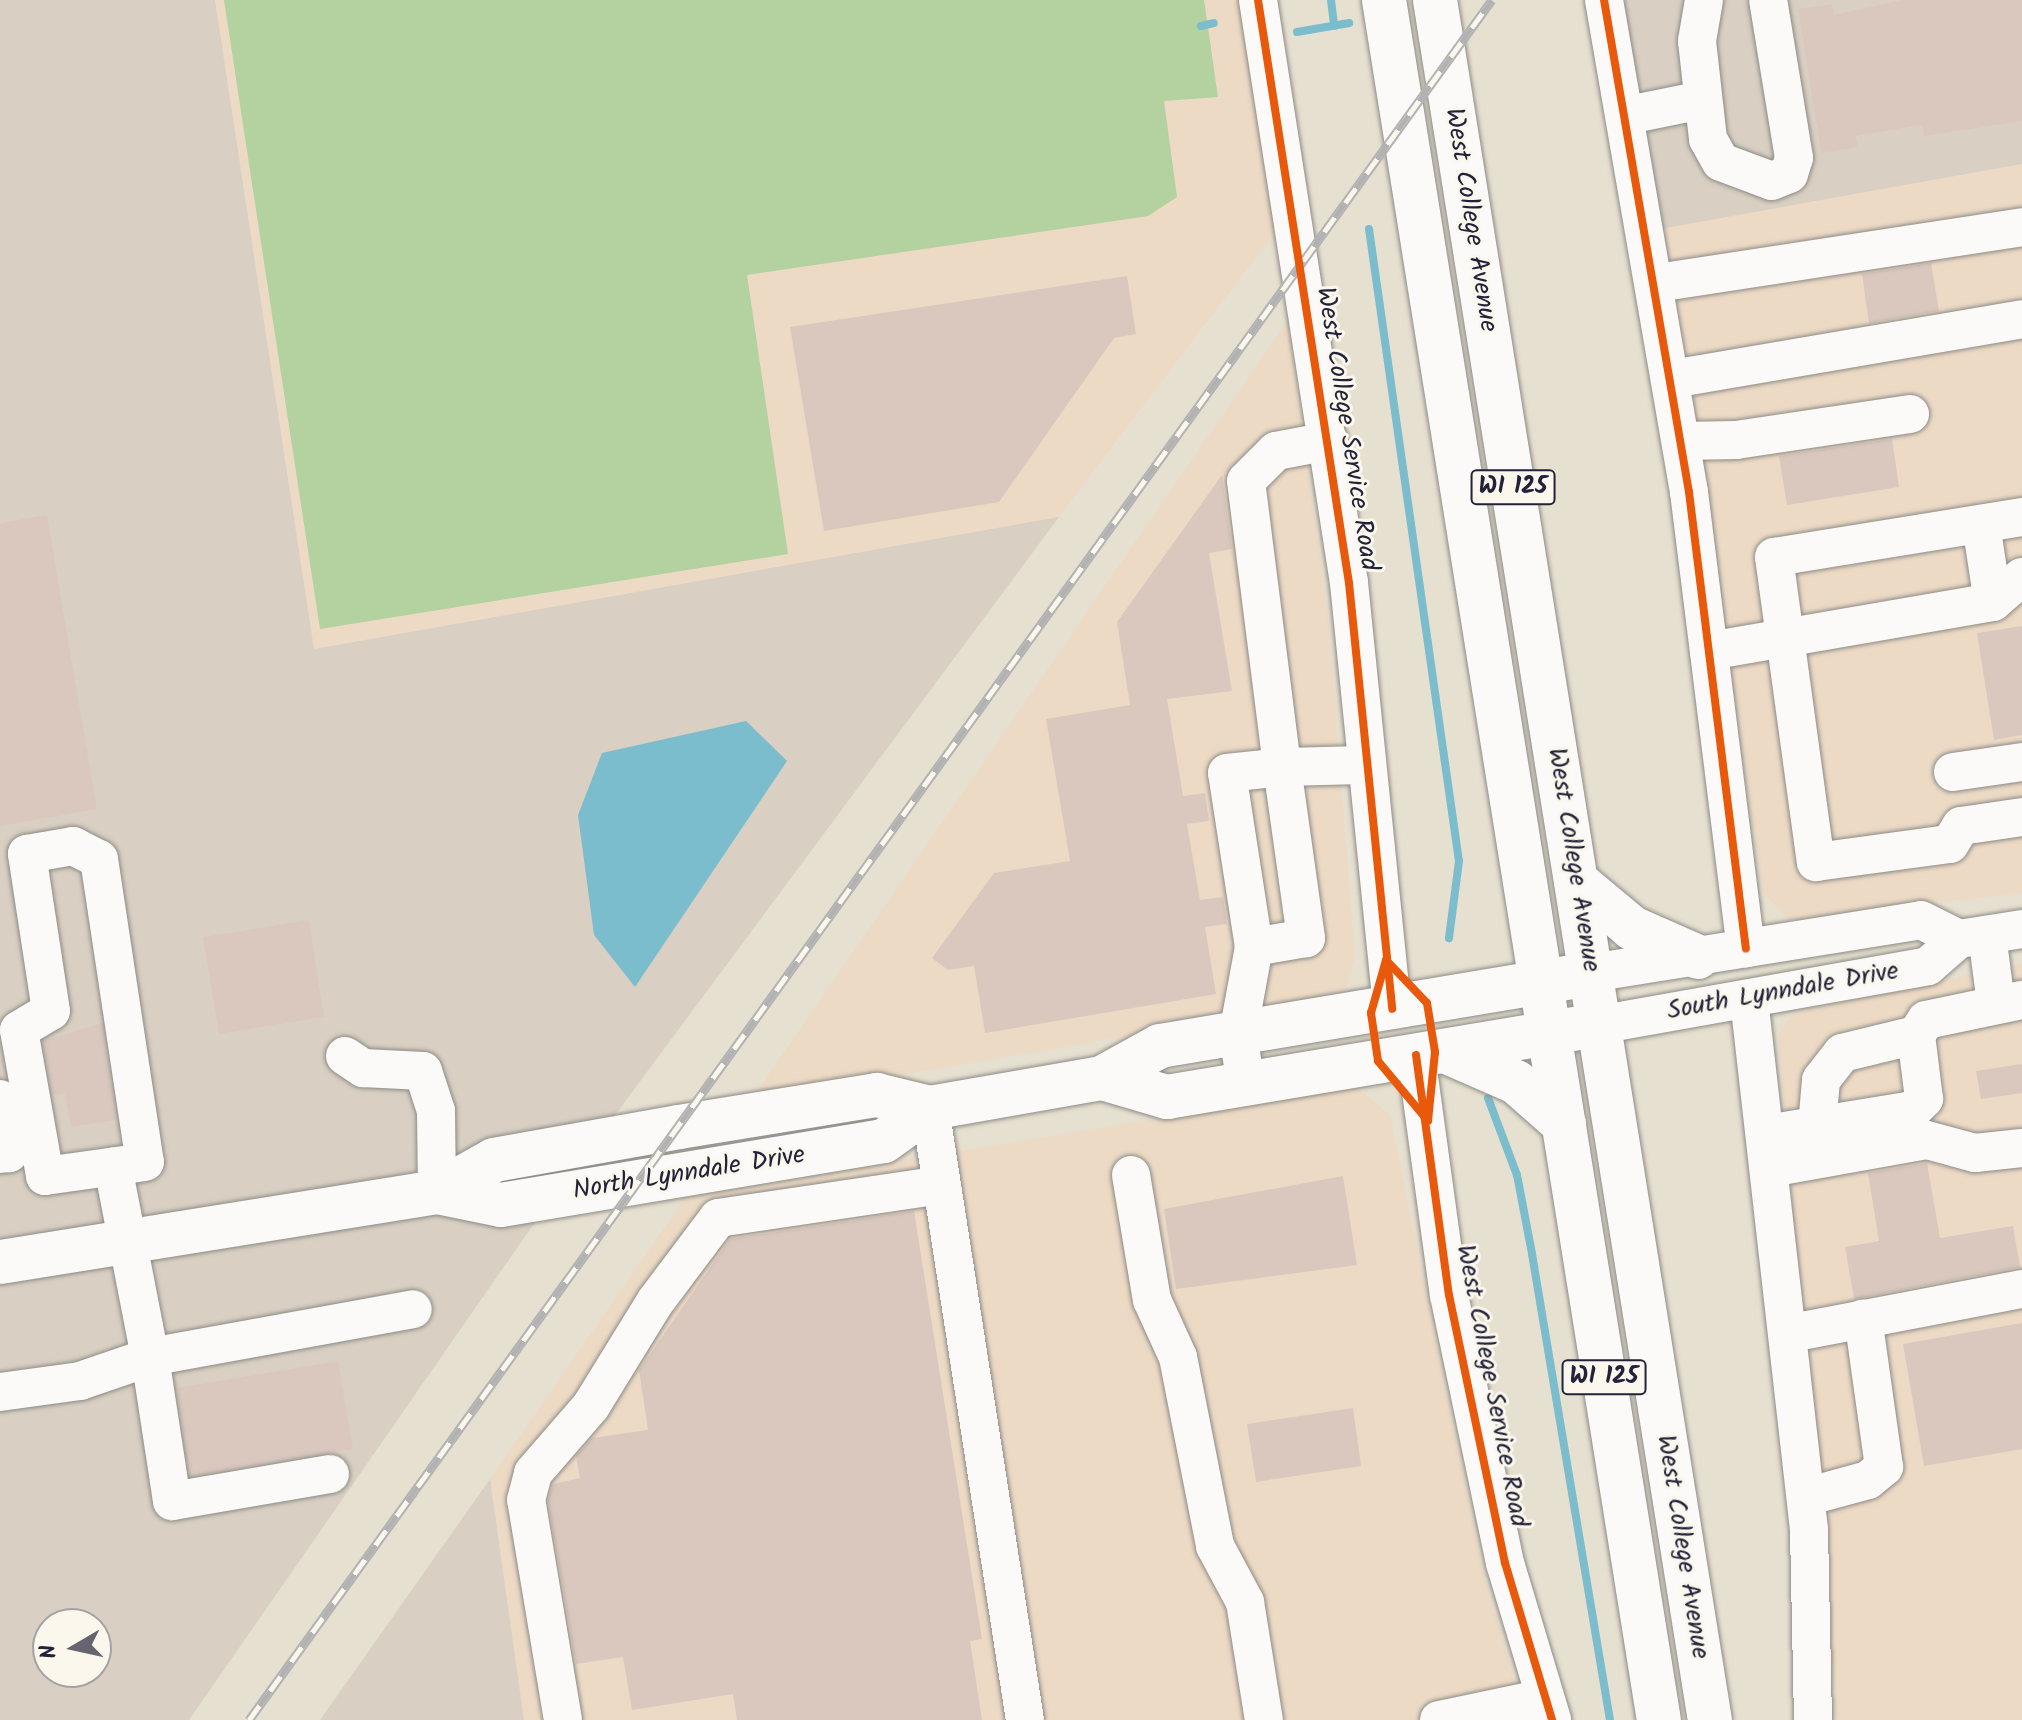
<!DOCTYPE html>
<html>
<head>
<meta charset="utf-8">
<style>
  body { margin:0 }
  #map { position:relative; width:2022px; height:1720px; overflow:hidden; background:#e6e0d0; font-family:Kalam,sans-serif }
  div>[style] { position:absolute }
  .built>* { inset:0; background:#ecdac5 }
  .industrial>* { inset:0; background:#d9d0c3 }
  .green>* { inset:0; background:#b4d1a0 }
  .water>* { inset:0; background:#7bbccd }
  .stream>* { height:8px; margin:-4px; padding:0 4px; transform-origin:4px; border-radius:4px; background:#7bbccd }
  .building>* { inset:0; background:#dac8be }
  .roads { filter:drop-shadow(0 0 2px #8d8b86) drop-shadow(0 0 2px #8d8b86) }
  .minor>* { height:38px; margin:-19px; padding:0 19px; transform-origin:19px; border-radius:19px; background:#fbfaf8 }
  .major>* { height:44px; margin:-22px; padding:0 22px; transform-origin:22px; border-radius:22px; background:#fbfaf8 }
  .rail>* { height:9px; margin-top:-4.5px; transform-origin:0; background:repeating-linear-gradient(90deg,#fbf7ec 0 18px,#b3b2b3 0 36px); box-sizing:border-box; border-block:2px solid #b3b2b3 }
  .cycleway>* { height:8px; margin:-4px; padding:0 4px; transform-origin:4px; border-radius:4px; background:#e8590c }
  span { translate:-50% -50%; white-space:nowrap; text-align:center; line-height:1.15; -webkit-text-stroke:6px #fbf7ec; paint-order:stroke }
  .shield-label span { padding:2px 6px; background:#fbf7ec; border:2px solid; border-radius:6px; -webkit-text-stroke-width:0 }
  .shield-label { font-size:24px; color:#22223b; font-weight:700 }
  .street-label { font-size:26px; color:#22223b }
  .north { position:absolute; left:32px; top:1608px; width:80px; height:80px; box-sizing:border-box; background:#fbf7ec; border:2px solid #a4a2a5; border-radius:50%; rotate:261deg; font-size:22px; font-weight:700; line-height:32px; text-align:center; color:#22223b }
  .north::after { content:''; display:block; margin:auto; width:28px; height:36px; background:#67646f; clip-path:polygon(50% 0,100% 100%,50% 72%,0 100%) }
</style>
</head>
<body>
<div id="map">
  <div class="built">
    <i style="clip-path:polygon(215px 0,1240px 0,1278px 228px,1059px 517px,314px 649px)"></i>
    <i style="clip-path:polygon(2022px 164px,2022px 893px,1789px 920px,1763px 893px,1664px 228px)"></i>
    <i style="clip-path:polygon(1288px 320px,1328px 617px,1355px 958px,1348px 984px,1332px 998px,1304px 1006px,751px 1100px)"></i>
    <i style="clip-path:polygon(2022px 963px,2022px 1720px,1837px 1720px,1778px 1035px,1793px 1013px)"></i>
    <i style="clip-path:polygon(1356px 1087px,1390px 1115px,1483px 1573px,1526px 1720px,524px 1720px,490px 1479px,687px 1195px)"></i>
  </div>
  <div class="industrial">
    <i style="clip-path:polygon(evenodd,0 0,215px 0,314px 649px,1059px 517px,526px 1235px,189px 1720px,0 1720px,0 0,48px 1624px,96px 1624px,96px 1672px,48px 1672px,48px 1624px)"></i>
    <i style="clip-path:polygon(1604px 0,2022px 0,2022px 164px,1649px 231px)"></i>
    <i style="clip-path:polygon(490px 1479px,524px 1720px,320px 1720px)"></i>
  </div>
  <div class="green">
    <i style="clip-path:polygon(224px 0,1204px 0,1218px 97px,1164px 101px,1177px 197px,1148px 216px,747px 275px,788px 554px,320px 629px)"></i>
  </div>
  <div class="water">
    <i style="clip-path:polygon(746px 721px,787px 761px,635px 987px,594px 935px,578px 815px,602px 753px)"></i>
  </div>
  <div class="stream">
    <i style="left:1331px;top:0;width:26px;rotate:83deg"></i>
    <i style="left:1201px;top:26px;width:13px;rotate:-13deg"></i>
    <i style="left:1297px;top:32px;width:53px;rotate:-9.8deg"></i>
    <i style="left:1369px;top:229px;width:638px;rotate:81.9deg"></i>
    <i style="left:1459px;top:861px;width:78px;rotate:97.4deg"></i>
    <i style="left:1488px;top:1098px;width:82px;rotate:69.4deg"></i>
    <i style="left:1517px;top:1175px;width:80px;rotate:79.2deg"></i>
    <i style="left:1532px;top:1254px;width:472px;rotate:80.5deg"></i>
  </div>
  <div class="building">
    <i style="clip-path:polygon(1902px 0,2022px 0,2022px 121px,1924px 136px,1922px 125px,1856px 136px,1858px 147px,1821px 153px,1798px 9px,1832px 4px,1834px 15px)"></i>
    <i style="clip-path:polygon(1931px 263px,1939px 311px,1869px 323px,1862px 274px)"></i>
    <i style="clip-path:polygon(1127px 276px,1136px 334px,1114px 338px,999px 502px,824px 531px,790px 327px)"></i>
    <i style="clip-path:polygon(1892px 439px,1899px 487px,1787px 505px,1779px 456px)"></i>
    <i style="clip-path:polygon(1222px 475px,1232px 549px,1209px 553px,1232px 691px,1167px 699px,1183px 796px,1205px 793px,1209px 821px,1187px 824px,1200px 900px,1223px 897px,1227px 924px,1205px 927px,1216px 994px,985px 1033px,974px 966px,948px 970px,932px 958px,994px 873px,1070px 861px,1046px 719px,1130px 705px,1117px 622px)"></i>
    <i style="clip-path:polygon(47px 515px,97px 809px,0 826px,0 523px)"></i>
    <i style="clip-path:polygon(2022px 626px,2022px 735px,1994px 740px,1977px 633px)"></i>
    <i style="clip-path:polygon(309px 920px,324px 1017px,219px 1034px,203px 937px)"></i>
    <i style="clip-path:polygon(102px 1023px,116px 1120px,71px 1127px,65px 1093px,53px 1095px,43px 1041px)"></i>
    <i style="clip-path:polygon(2022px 1064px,2022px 1093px,1981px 1099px,1976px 1071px)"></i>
    <i style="clip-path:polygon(1927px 1163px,1940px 1238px,2013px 1226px,2020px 1267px,1854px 1299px,1845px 1247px,1879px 1241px,1868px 1173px)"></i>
    <i style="clip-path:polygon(1343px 1176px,1357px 1265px,1176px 1289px,1164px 1209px)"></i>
    <i style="clip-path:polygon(914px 1211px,982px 1639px,970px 1641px,982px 1720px,737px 1720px,733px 1694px,632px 1710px,623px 1657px,576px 1664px,548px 1501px,553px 1484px,580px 1478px,576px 1456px,592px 1438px,648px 1430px,639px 1370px,730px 1239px)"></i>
    <i style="clip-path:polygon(2022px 1323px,2022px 1449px,1924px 1466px,1903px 1344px)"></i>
    <i style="clip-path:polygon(338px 1361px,353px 1449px,190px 1476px,177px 1388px)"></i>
    <i style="clip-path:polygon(1353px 1408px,1361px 1466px,1256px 1482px,1247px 1424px)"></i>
  </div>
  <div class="roads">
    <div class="minor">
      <i style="left:1258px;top:0;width:590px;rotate:81.13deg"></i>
      <i style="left:1349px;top:583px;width:428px;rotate:84.2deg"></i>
      <i style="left:1604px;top:0;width:499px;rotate:80.2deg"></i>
      <i style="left:1689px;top:492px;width:460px;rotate:82.9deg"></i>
      <i style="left:1704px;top:0;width:42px;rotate:99.7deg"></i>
      <i style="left:1697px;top:41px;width:99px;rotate:83.6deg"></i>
      <i style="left:1708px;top:139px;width:26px;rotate:61deg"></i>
      <i style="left:1721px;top:162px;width:54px;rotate:20.4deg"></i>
      <i style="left:1772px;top:181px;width:18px;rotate:-22deg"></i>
      <i style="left:1789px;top:174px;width:17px;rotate:-73deg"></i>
      <i style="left:1794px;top:158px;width:160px;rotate:-99.3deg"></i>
      <i style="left:1628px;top:115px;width:76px;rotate:-11.5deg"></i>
      <i style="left:1657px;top:283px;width:369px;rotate:-8.7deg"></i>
      <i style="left:1672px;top:379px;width:355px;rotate:-9.7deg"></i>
      <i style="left:1329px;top:441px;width:54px;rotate:169.3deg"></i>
      <i style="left:1276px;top:451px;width:42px;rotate:135deg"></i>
      <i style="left:1246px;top:481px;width:288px;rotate:82.8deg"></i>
      <i style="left:1282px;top:767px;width:82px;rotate:-1.4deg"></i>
      <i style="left:1681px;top:441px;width:55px;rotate:-1deg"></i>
      <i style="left:1736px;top:440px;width:176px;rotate:-8.5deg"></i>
      <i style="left:2022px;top:517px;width:251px;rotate:170.8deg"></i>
      <i style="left:1774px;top:557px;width:308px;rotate:82.2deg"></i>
      <i style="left:1816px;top:862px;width:135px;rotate:-7.7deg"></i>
      <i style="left:1950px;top:844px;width:21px;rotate:-59deg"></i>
      <i style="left:1961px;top:826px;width:62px;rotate:-8.4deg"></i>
      <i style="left:1981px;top:524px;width:79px;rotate:81.3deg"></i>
      <i style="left:1709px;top:651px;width:288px;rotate:-9.8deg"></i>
      <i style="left:1993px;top:602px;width:38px;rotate:-41deg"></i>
      <i style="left:1953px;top:772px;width:70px;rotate:-8.2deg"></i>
      <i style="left:73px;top:846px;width:29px;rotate:27deg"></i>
      <i style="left:99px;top:859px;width:306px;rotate:81.4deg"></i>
      <i style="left:145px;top:1162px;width:101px;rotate:172deg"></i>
      <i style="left:45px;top:1176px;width:148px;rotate:-100.1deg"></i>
      <i style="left:19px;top:1030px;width:37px;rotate:-31deg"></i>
      <i style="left:51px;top:1011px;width:159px;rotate:-98.7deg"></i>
      <i style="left:27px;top:854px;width:47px;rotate:-9.9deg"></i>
      <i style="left:1987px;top:935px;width:69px;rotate:82.5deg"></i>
      <i style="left:1591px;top:973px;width:334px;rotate:-9.1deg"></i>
      <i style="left:1921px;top:920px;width:42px;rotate:26.6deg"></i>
      <i style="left:1749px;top:999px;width:534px;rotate:83.55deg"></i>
      <i style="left:1809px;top:1530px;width:190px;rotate:88.8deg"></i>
      <i style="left:1598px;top:1025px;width:335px;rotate:-10.1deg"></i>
      <i style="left:1928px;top:966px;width:41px;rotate:-41.1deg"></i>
      <i style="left:1959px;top:939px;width:64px;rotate:-9deg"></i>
      <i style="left:1416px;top:1055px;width:242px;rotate:82.2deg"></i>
      <i style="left:1449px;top:1295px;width:274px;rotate:78.2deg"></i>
      <i style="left:1505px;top:1563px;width:164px;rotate:73.3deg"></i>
      <i style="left:345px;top:1056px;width:22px;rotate:34deg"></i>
      <i style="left:363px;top:1068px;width:60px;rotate:2.9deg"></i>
      <i style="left:423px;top:1071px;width:42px;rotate:72deg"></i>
      <i style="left:436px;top:1111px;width:81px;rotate:89.3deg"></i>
      <i style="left:1246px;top:1085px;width:52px;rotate:-98.9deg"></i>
      <i style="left:1238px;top:1034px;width:88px;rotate:-79.6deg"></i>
      <i style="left:1254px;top:947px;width:176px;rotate:-98.8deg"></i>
      <i style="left:1227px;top:773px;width:55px;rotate:-6.2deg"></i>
      <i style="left:1282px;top:767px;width:173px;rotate:82deg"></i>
      <i style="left:1306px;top:938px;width:53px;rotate:170.2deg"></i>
      <i style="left:0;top:1099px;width:55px;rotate:80.5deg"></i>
      <i style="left:9px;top:1153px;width:9px;rotate:174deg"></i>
      <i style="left:930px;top:1108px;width:619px;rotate:81.18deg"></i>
      <i style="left:1817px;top:1126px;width:46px;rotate:-85deg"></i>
      <i style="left:1821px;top:1080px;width:34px;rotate:-52deg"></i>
      <i style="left:1842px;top:1053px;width:76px;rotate:-13.7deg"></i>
      <i style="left:1766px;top:1134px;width:149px;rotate:-9.3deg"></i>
      <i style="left:1913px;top:1110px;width:16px;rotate:-45deg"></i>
      <i style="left:1924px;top:1099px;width:64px;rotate:-97.1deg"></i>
      <i style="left:1916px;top:1035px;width:18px;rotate:-56deg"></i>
      <i style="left:1926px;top:1020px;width:98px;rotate:-11.8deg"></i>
      <i style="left:1770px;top:1168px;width:159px;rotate:-10.1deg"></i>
      <i style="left:1927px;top:1140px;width:50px;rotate:15.2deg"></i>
      <i style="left:1975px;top:1153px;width:47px;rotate:-6.1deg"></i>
      <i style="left:1131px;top:1175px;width:127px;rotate:80.5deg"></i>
      <i style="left:1152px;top:1300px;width:63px;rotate:65.5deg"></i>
      <i style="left:1178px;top:1357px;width:193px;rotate:78.9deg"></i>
      <i style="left:1215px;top:1546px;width:64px;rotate:61.8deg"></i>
      <i style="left:1245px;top:1602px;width:120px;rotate:80.9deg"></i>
      <i style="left:1791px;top:1333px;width:235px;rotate:-10.8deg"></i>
      <i style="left:0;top:1392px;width:81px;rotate:-7.8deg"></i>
      <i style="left:80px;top:1381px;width:74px;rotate:-18.9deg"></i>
      <i style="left:150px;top:1357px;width:194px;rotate:-101deg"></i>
      <i style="left:330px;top:1474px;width:160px;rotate:170.3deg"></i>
      <i style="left:172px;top:1501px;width:146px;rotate:-98.7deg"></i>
      <i style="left:150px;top:1357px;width:267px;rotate:-10.3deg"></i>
      <i style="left:1806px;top:1497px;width:64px;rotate:-15.3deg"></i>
      <i style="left:1868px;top:1480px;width:21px;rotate:-39deg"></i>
      <i style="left:1884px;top:1467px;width:150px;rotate:-98deg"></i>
      <i style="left:563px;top:1720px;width:223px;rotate:-99.5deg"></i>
      <i style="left:526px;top:1500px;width:28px;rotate:-75deg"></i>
      <i style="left:533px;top:1473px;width:89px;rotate:-49.1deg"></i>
      <i style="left:591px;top:1406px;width:122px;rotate:-58.4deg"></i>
      <i style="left:655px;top:1302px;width:105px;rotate:-53.1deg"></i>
      <i style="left:718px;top:1218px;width:226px;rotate:-8.4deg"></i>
      <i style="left:1439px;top:1720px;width:107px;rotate:-11.8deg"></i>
    </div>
    <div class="major">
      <i style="left:1384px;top:0;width:1742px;rotate:80.92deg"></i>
      <i style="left:1435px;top:0;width:1742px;rotate:80.92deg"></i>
      <i style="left:1576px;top:881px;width:73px;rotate:40deg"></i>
      <i style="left:1632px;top:928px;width:72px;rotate:23.7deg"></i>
      <i style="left:1445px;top:1051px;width:77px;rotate:23.6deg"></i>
      <i style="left:1516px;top:1082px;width:64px;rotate:41.2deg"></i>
      <i style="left:1102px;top:1078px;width:68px;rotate:16.3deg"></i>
      <i style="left:1167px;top:1097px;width:419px;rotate:-9.5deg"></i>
      <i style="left:437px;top:1192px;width:65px;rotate:11.5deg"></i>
      <i style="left:501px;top:1205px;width:388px;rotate:-9.5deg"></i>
      <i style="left:884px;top:1141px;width:57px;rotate:-35.7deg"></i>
      <i style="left:0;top:1262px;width:443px;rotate:-9.1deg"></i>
      <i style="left:437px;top:1192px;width:65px;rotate:-29.3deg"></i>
      <i style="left:494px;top:1160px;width:188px;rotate:-10.1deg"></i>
      <i style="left:679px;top:1127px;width:201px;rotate:-9.2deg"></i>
      <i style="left:877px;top:1095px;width:55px;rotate:13.8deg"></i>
      <i style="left:930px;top:1108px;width:175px;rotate:-9.9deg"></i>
      <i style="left:1102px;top:1078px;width:66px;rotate:-28.9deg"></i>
      <i style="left:1160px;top:1046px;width:417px;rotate:-9.5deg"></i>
    </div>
  </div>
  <div class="rail">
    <i style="left:249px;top:1720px;width:2122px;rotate:-54.15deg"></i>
  </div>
  <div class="cycleway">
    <i style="left:1258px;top:0;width:590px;rotate:81.13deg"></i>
    <i style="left:1349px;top:583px;width:428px;rotate:84.2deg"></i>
    <i style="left:1604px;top:0;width:499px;rotate:80.2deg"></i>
    <i style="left:1689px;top:492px;width:460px;rotate:82.9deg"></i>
    <i style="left:1386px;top:960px;width:59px;rotate:46.4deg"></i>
    <i style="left:1427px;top:1003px;width:50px;rotate:80.7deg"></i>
    <i style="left:1435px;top:1052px;width:69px;rotate:95.8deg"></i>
    <i style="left:1428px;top:1121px;width:78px;rotate:-129.8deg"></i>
    <i style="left:1378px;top:1061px;width:49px;rotate:-98.3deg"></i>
    <i style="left:1371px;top:1013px;width:55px;rotate:-74.2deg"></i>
    <i style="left:1416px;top:1055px;width:242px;rotate:82.2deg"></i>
    <i style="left:1449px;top:1295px;width:274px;rotate:78.2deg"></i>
    <i style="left:1505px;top:1563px;width:164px;rotate:73.3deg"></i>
  </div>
  <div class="shield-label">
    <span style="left:1513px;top:487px">WI 125</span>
    <span style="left:1604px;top:1377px">WI 125</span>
  </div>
  <div class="street-label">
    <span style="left:1470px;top:220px;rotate:81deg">West College Avenue</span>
    <span style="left:1346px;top:429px;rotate:81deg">West College Service Road</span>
    <span style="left:1573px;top:860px;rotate:81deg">West College Avenue</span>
    <span style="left:1783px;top:992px;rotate:-10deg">South Lynndale Drive</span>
    <span style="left:689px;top:1174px;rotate:-9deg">North Lynndale Drive</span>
    <span style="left:1491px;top:1386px;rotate:79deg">West College Service Road</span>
    <span style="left:1682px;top:1547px;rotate:81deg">West College Avenue</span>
  </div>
  <div class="north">N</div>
</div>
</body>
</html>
